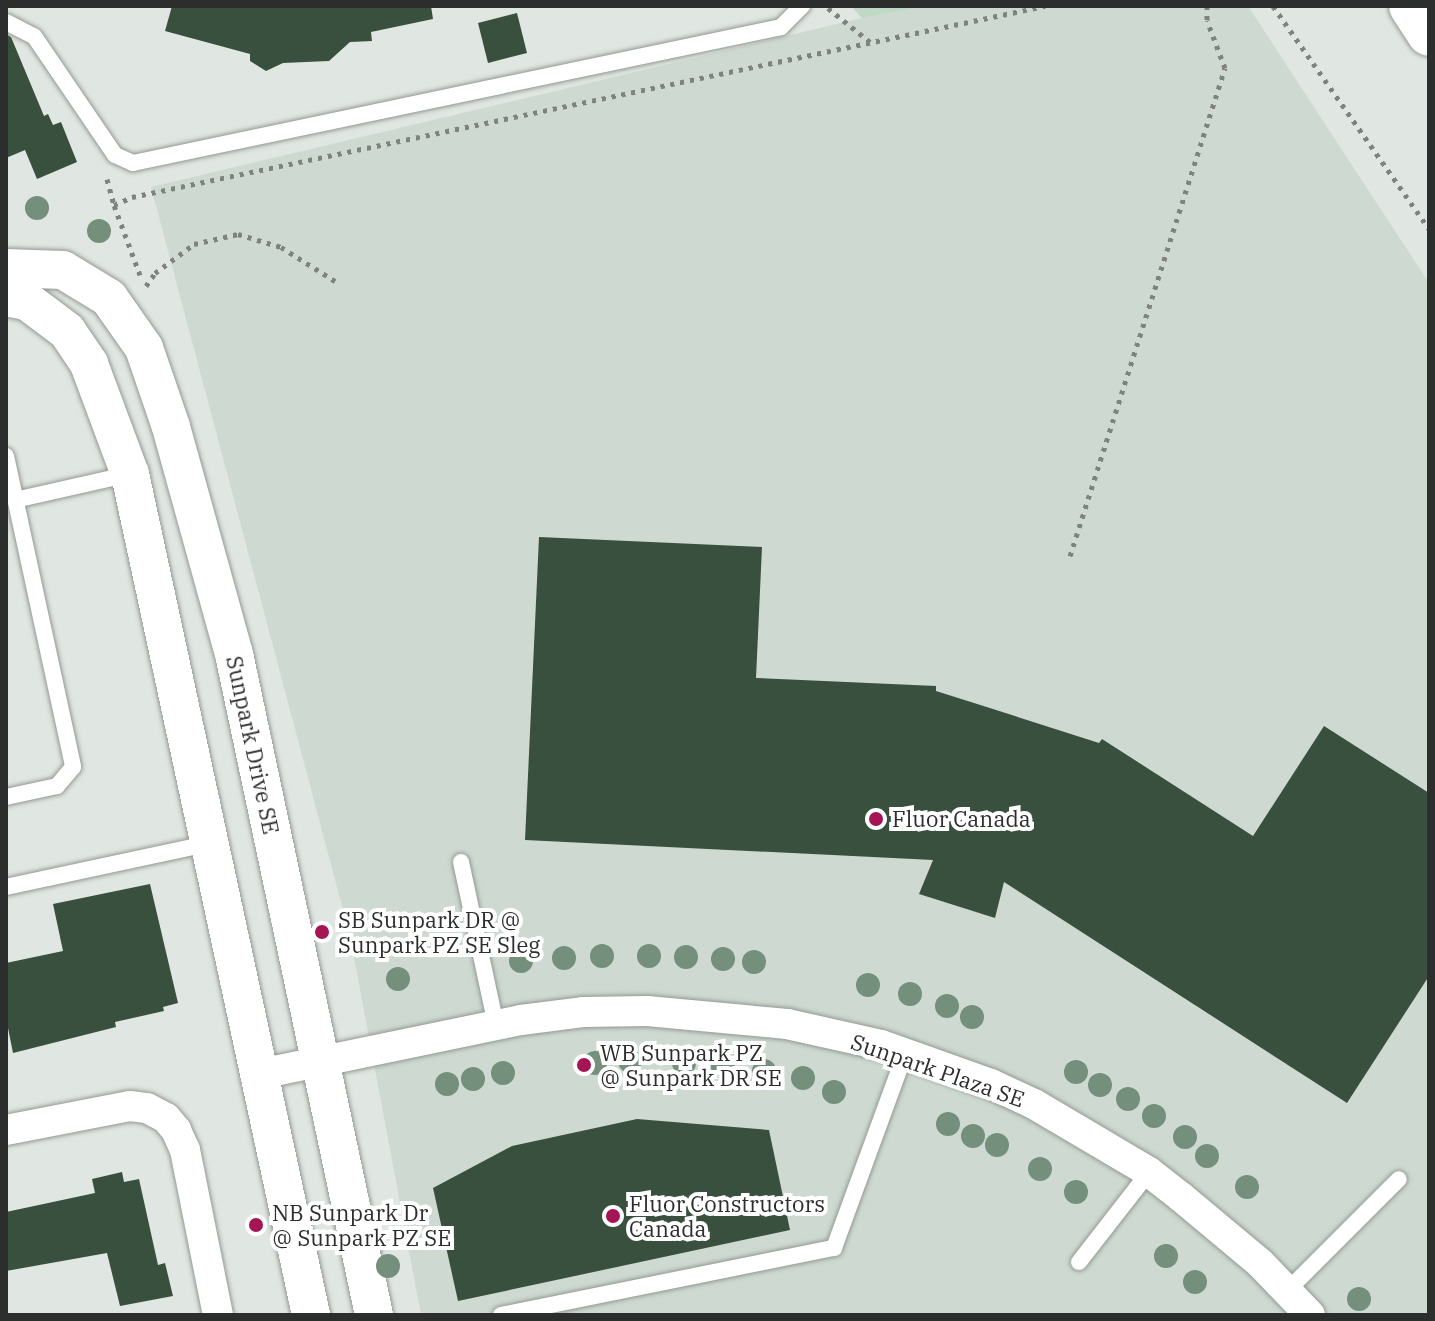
<!DOCTYPE html>
<html>
<head>
<meta charset="utf-8">
<style>
  body { margin:0 }
  #map { position:relative; width:1435px; height:1321px; overflow:hidden; background:#e0e6e1; font-family:"IBM Plex Serif",serif }
  div>[style] { position:absolute }
  .built>* { inset:0; background:#cedad1 }
  .green>* { inset:0; background:#bfd9c5 }
  .building>* { inset:0; background:#39503e }
  .path>* { height:5px; margin-top:-2.5px; transform-origin:0; background:repeating-linear-gradient(90deg,#7f8380 0 4px,transparent 0 10px) }
  .roads { filter:drop-shadow(0 0 2px #939994) drop-shadow(0 0 2px #939994) }
  .service>* { height:16px; margin:-8px; padding:0 8px; transform-origin:8px; border-radius:8px; background:#fff }
  .minor>* { height:30px; margin:-15px; padding:0 15px; transform-origin:15px; border-radius:15px; background:#fff }
  .tertiary>* { height:38px; margin:-19px; padding:0 19px; transform-origin:19px; border-radius:19px; background:#fff }
  .motorway>* { height:44px; margin:-22px; padding:0 22px; transform-origin:22px; border-radius:22px; background:#fff }
  .trees>* { width:24px; height:24px; margin:-12px; border-radius:50%; background:#748f7c }
  .dots>* { width:22px; height:22px; translate:-50% -50%; box-sizing:border-box; border:4px solid #fff; border-radius:50% }
  span { translate:-50% -50%; white-space:nowrap; text-align:center; line-height:1.15; -webkit-text-stroke:8px #fff; paint-order:stroke }
  .street-label { font-size:22px; color:#2c2e2d }
  .poi-label { font-size:22px; color:#2c2e2d }
  .left { translate:0 -50%; text-align:left }
  .frame { position:absolute; inset:0; border:8px solid #2c2e2d; pointer-events:none }
</style>
</head>
<body>
<div id="map">
  <div class="built">
    <i style="clip-path:polygon(929px 6px,1248px 6px,1429px 283px,1429px 1315px,421px 1315px,350px 936px,151px 187px,862px 18px)"></i>
  </div>
  <div class="green">
    <i style="clip-path:polygon(851px 6px,929px 6px,862px 18px)"></i>
  </div>
  <div class="building">
    <i style="clip-path:polygon(172px 6px,431px 6px,433px 19px,371px 32px,372px 41px,350px 42px,329px 61px,283px 63px,266px 71px,250px 61px,250px 54px,165px 31px)"></i>
    <i style="clip-path:polygon(517px 13px,527px 53px,488px 63px,478px 23px)"></i>
    <i style="clip-path:polygon(6px 34px,11px 37px,44px 116px,48px 114px,53px 125px,61px 122px,77px 162px,37px 179px,25px 150px,6px 158px)"></i>
    <i style="clip-path:polygon(539px 537px,762px 547px,756px 678px,936px 686px,936px 691px,993px 709px,1099px 743px,1102px 739px,1253px 836px,1324px 726px,1429px 793px,1429px 976px,1347px 1103px,1004px 882px,995px 918px,919px 894px,933px 860px,525px 840px)"></i>
    <i style="clip-path:polygon(150px 884px,178px 1003px,163px 1007px,164px 1011px,115px 1022px,116px 1027px,13px 1053px,6px 1018px,6px 963px,63px 951px,53px 904px)"></i>
    <i style="clip-path:polygon(637px 1119px,769px 1130px,790px 1230px,458px 1301px,433px 1188px,512px 1146px)"></i>
    <i style="clip-path:polygon(122px 1172px,124px 1182px,139px 1179px,158px 1265px,165px 1263px,173px 1296px,120px 1306px,107px 1253px,6px 1271px,6px 1212px,95px 1193px,92px 1179px)"></i>
  </div>
  <div class="path">
    <i style="left:1273px;top:6px;width:272px;rotate:55deg"></i>
    <i style="left:828px;top:8px;width:54px;rotate:39deg"></i>
    <i style="left:107px;top:179px;width:27px;rotate:75deg"></i>
    <i style="left:140px;top:275px;width:75px;rotate:-110.4deg"></i>
    <i style="left:114px;top:205px;width:20px;rotate:-24deg"></i>
    <i style="left:132px;top:197px;width:933px;rotate:-11.82deg"></i>
    <i style="left:146px;top:286px;width:16px;rotate:-55deg"></i>
    <i style="left:155px;top:273px;width:49px;rotate:-36.6deg"></i>
    <i style="left:194px;top:244px;width:45px;rotate:-12.8deg"></i>
    <i style="left:238px;top:234px;width:45px;rotate:16.8deg"></i>
    <i style="left:281px;top:247px;width:64px;rotate:32.2deg"></i>
    <i style="left:1070px;top:556px;width:512px;rotate:-72.38deg"></i>
    <i style="left:1225px;top:68px;width:51px;rotate:-110.6deg"></i>
    <i style="left:1207px;top:20px;width:14px;rotate:-90deg"></i>
  </div>
  <div class="roads">
    <div class="service">
      <i style="left:6px;top:22px;width:31px;rotate:27deg"></i>
      <i style="left:34px;top:36px;width:144px;rotate:55.8deg"></i>
      <i style="left:115px;top:155px;width:20px;rotate:24deg"></i>
      <i style="left:133px;top:163px;width:662px;rotate:-11.85deg"></i>
      <i style="left:781px;top:27px;width:30px;rotate:-45deg"></i>
      <i style="left:6px;top:456px;width:318px;rotate:77.8deg"></i>
      <i style="left:73px;top:767px;width:25px;rotate:130deg"></i>
      <i style="left:57px;top:786px;width:52px;rotate:167.8deg"></i>
      <i style="left:15px;top:500px;width:118px;rotate:-12.7deg"></i>
      <i style="left:461px;top:862px;width:167px;rotate:77.9deg"></i>
      <i style="left:6px;top:887px;width:211px;rotate:-12.1deg"></i>
      <i style="left:1079px;top:1262px;width:114px;rotate:-52.1deg"></i>
      <i style="left:1287px;top:1291px;width:158px;rotate:-45deg"></i>
      <i style="left:501px;top:1315px;width:340px;rotate:-11.4deg"></i>
      <i style="left:834px;top:1248px;width:207px;rotate:-69.9deg"></i>
    </div>
    <div class="minor">
      <i style="left:260px;top:1074px;width:267px;rotate:-11.7deg"></i>
      <i style="left:521px;top:1020px;width:64px;rotate:-7.2deg"></i>
      <i style="left:584px;top:1012px;width:63px;rotate:-0.9deg"></i>
      <i style="left:647px;top:1011px;width:141px;rotate:5.3deg"></i>
      <i style="left:787px;top:1024px;width:96px;rotate:12.6deg"></i>
      <i style="left:881px;top:1045px;width:117px;rotate:19.5deg"></i>
      <i style="left:991px;top:1084px;width:47px;rotate:24.9deg"></i>
      <i style="left:1034px;top:1104px;width:134px;rotate:30.6deg"></i>
      <i style="left:1149px;top:1172px;width:41px;rotate:38deg"></i>
      <i style="left:1181px;top:1197px;width:103px;rotate:39.9deg"></i>
      <i style="left:1260px;top:1263px;width:72px;rotate:46.1deg"></i>
      <i style="left:6px;top:1130px;width:126px;rotate:-11deg"></i>
      <i style="left:130px;top:1106px;width:17px;rotate:7deg"></i>
      <i style="left:147px;top:1108px;width:21px;rotate:28deg"></i>
      <i style="left:166px;top:1118px;width:16px;rotate:50deg"></i>
      <i style="left:176px;top:1130px;width:22px;rotate:66deg"></i>
      <i style="left:185px;top:1150px;width:168px;rotate:78.7deg"></i>
    </div>
    <div class="tertiary">
      <i style="left:6px;top:268px;width:57px;rotate:2deg"></i>
      <i style="left:63px;top:270px;width:54px;rotate:31.3deg"></i>
      <i style="left:109px;top:298px;width:61px;rotate:55deg"></i>
      <i style="left:144px;top:348px;width:83px;rotate:71.1deg"></i>
      <i style="left:171px;top:427px;width:236px;rotate:74.5deg"></i>
      <i style="left:234px;top:654px;width:676px;rotate:78.04deg"></i>
      <i style="left:6px;top:297px;width:21px;rotate:11deg"></i>
      <i style="left:27px;top:301px;width:50px;rotate:36.9deg"></i>
      <i style="left:67px;top:331px;width:40px;rotate:56deg"></i>
      <i style="left:89px;top:364px;width:117px;rotate:69.6deg"></i>
      <i style="left:130px;top:474px;width:860px;rotate:77.85deg"></i>
    </div>
    <div class="motorway">
      <i style="left:1411px;top:6px;width:33px;rotate:57deg"></i>
    </div>
  </div>
  <div class="trees">
    <i style="left:37px;top:208px"></i>
    <i style="left:99px;top:231px"></i>
    <i style="left:602px;top:956px"></i>
    <i style="left:649px;top:956px"></i>
    <i style="left:686px;top:957px"></i>
    <i style="left:564px;top:958px"></i>
    <i style="left:723px;top:959px"></i>
    <i style="left:521px;top:961px"></i>
    <i style="left:754px;top:962px"></i>
    <i style="left:398px;top:979px"></i>
    <i style="left:868px;top:985px"></i>
    <i style="left:910px;top:994px"></i>
    <i style="left:947px;top:1006px"></i>
    <i style="left:972px;top:1017px"></i>
    <i style="left:630px;top:1061px"></i>
    <i style="left:595px;top:1063px"></i>
    <i style="left:684px;top:1063px"></i>
    <i style="left:723px;top:1067px"></i>
    <i style="left:764px;top:1071px"></i>
    <i style="left:1076px;top:1072px"></i>
    <i style="left:503px;top:1073px"></i>
    <i style="left:803px;top:1078px"></i>
    <i style="left:473px;top:1079px"></i>
    <i style="left:447px;top:1084px"></i>
    <i style="left:1100px;top:1085px"></i>
    <i style="left:834px;top:1092px"></i>
    <i style="left:1128px;top:1099px"></i>
    <i style="left:1154px;top:1116px"></i>
    <i style="left:948px;top:1124px"></i>
    <i style="left:973px;top:1136px"></i>
    <i style="left:1185px;top:1137px"></i>
    <i style="left:997px;top:1145px"></i>
    <i style="left:1207px;top:1156px"></i>
    <i style="left:1040px;top:1169px"></i>
    <i style="left:1247px;top:1187px"></i>
    <i style="left:1076px;top:1192px"></i>
    <i style="left:1166px;top:1256px"></i>
    <i style="left:388px;top:1266px"></i>
    <i style="left:1195px;top:1282px"></i>
    <i style="left:1359px;top:1299px"></i>
  </div>
  <div class="dots">
    <i style="left:876px;top:819px;background:#a51555"></i>
    <i style="left:322px;top:932px;background:#a51555"></i>
    <i style="left:584px;top:1065px;background:#a51555"></i>
    <i style="left:613px;top:1216px;background:#a51555"></i>
    <i style="left:256px;top:1225px;background:#a51555"></i>
  </div>
  <div class="street-label">
    <span style="left:253px;top:745px;rotate:78deg">Sunpark Drive SE</span>
    <span style="left:938px;top:1070px;rotate:19deg">Sunpark Plaza SE</span>
  </div>
  <div class="poi-label">
    <span class="left" style="left:892px;top:819px">Fluor Canada</span>
    <span class="left" style="left:338px;top:932px">SB Sunpark DR @<br>Sunpark PZ SE Sleg</span>
    <span class="left" style="left:600px;top:1065px">WB Sunpark PZ<br>@ Sunpark DR SE</span>
    <span class="left" style="left:629px;top:1216px">Fluor Constructors<br>Canada</span>
    <span class="left" style="left:272px;top:1225px">NB Sunpark Dr<br>@ Sunpark PZ SE</span>
  </div>
  <div class="frame"></div>
</div>
</body>
</html>
